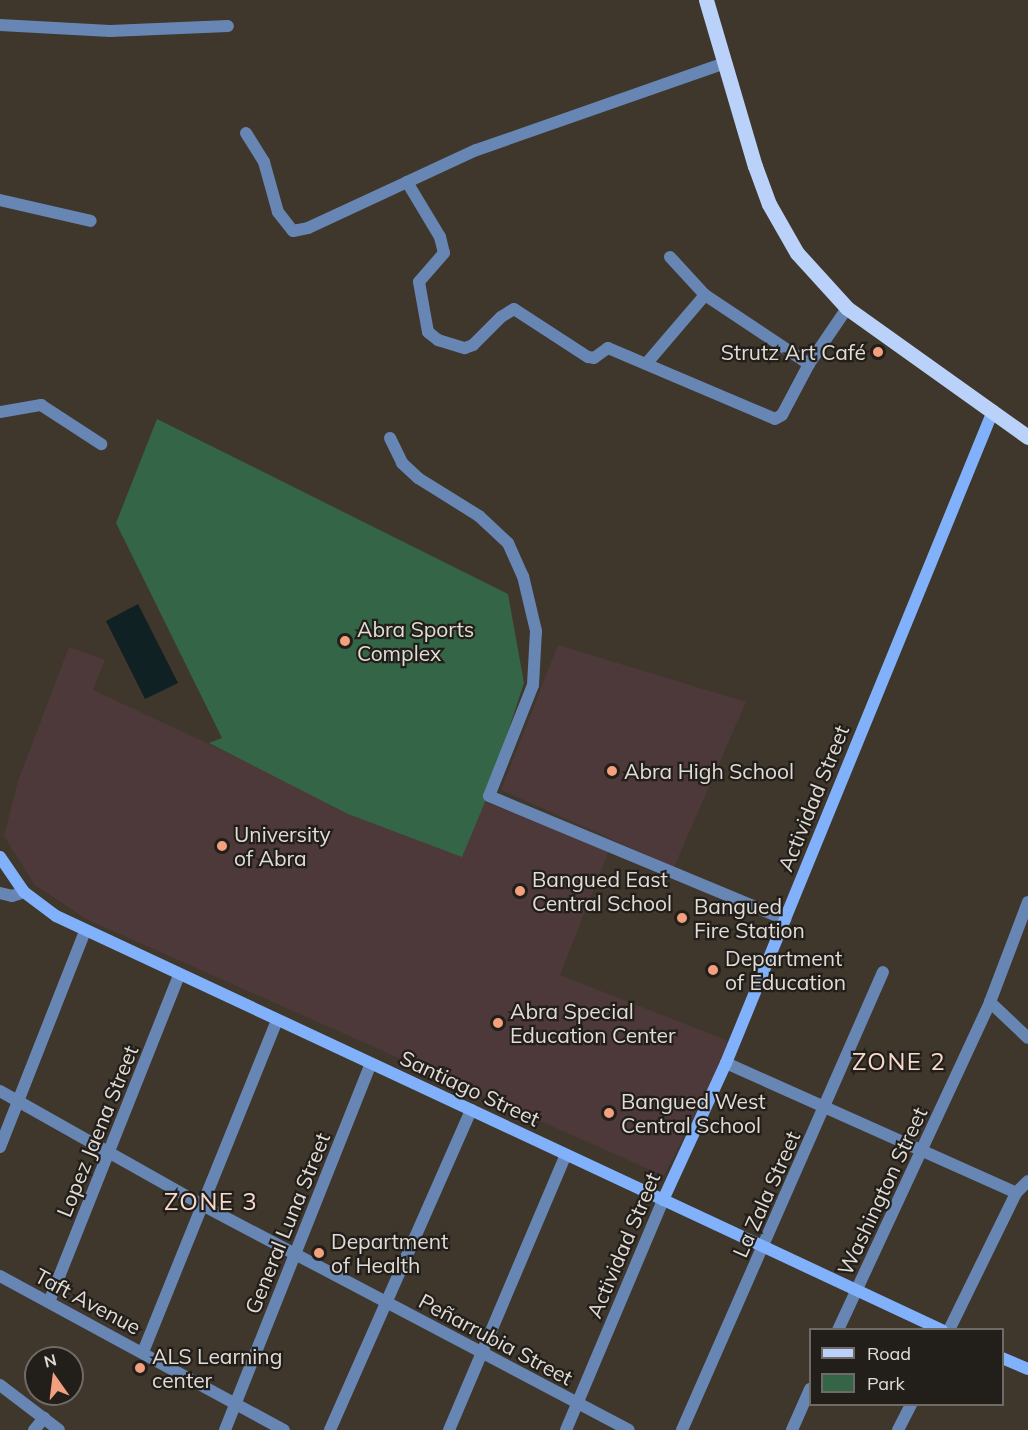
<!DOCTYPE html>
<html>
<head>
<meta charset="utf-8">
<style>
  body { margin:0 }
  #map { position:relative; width:1028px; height:1430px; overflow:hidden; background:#3f362c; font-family:Mulish,sans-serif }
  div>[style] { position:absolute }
  .education>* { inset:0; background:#4e393a }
  .green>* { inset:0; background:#346547 }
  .water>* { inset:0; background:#102124 }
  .street>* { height:12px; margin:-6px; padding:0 6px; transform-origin:6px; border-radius:6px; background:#6786b4 }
  .secondary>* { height:12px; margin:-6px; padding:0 6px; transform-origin:6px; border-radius:6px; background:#81b1fb }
  .primary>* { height:15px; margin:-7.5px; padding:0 7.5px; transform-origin:7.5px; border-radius:7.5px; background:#bad2f9 }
  .dots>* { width:16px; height:16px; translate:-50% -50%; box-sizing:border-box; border:3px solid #221e1a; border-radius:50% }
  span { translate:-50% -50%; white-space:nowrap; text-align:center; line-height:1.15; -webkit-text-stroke:4.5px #221e1a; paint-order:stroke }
  .poi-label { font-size:21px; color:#e2dcd6 }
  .right { translate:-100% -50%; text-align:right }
  .left { translate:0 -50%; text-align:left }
  .street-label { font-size:21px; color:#e2dcd6 }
  .quarter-label { font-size:24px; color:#f9d9cc; letter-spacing:1.5px }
  .legend { position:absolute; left:809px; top:1328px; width:195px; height:78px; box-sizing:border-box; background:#221e1a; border:2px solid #6f6a65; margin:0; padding:8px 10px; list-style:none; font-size:18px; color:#e2dcd6 }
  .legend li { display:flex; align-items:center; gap:12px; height:30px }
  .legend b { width:30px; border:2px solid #6f6a65 }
  .north { position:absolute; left:24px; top:1346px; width:60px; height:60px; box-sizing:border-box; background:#221e1a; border:2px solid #6f6a65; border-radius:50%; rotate:346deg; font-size:16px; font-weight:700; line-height:24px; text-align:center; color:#e2dcd6 }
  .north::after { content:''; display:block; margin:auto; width:21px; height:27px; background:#f2a07e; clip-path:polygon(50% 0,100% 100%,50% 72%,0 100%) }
</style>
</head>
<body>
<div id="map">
  <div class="education">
    <i style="clip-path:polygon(558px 645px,746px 702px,674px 867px,501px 790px)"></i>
    <i style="clip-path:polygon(69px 647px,105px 660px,93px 690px,271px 773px,348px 814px,461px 856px,485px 802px,609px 850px,560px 975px,731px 1042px,664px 1176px,86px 919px,35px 885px,4px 836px,18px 781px)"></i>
  </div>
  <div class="green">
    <i style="clip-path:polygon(157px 419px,508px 594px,524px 683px,485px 802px,462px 857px,348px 814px,209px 743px,222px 738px,116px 523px)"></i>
  </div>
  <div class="water">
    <i style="clip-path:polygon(138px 604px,178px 683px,145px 699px,106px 621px)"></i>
  </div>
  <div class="street">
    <i style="left:0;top:25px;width:110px;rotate:3.1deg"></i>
    <i style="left:110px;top:31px;width:118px;rotate:-2.4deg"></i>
    <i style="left:725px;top:63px;width:264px;rotate:160.7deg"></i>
    <i style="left:476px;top:150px;width:76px;rotate:155.1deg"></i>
    <i style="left:407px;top:182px;width:64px;rotate:59deg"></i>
    <i style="left:440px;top:237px;width:16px;rotate:76deg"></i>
    <i style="left:444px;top:253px;width:38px;rotate:131deg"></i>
    <i style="left:419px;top:282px;width:51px;rotate:79.8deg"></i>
    <i style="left:428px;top:332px;width:13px;rotate:39deg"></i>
    <i style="left:438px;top:340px;width:28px;rotate:17deg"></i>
    <i style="left:465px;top:348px;width:9px;rotate:-21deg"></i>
    <i style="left:473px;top:345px;width:40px;rotate:-45deg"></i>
    <i style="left:501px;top:317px;width:15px;rotate:-32deg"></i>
    <i style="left:514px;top:309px;width:88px;rotate:33deg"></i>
    <i style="left:588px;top:357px;width:6px;rotate:9deg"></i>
    <i style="left:594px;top:358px;width:17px;rotate:-36deg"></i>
    <i style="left:608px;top:348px;width:181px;rotate:23deg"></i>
    <i style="left:775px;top:419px;width:8px;rotate:-30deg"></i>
    <i style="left:782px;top:415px;width:58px;rotate:-62.1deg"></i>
    <i style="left:809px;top:364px;width:68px;rotate:-55.8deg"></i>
    <i style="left:246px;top:133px;width:34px;rotate:58deg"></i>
    <i style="left:264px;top:162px;width:52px;rotate:74.4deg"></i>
    <i style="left:278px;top:212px;width:24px;rotate:52deg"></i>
    <i style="left:293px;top:231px;width:15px;rotate:-11deg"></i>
    <i style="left:308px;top:228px;width:109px;rotate:-24.9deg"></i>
    <i style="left:0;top:200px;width:93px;rotate:13deg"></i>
    <i style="left:670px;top:257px;width:52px;rotate:47.4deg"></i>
    <i style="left:705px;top:295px;width:125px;rotate:33.6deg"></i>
    <i style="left:646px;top:364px;width:91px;rotate:-49.5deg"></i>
    <i style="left:0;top:412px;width:42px;rotate:-9.7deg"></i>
    <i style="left:41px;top:405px;width:72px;rotate:33deg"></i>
    <i style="left:390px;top:438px;width:28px;rotate:64deg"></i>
    <i style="left:402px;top:463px;width:22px;rotate:43deg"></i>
    <i style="left:418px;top:478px;width:72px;rotate:31.9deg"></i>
    <i style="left:479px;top:516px;width:40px;rotate:43deg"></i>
    <i style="left:508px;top:543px;width:36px;rotate:66deg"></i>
    <i style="left:523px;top:576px;width:57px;rotate:76.7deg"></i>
    <i style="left:536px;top:631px;width:54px;rotate:93.2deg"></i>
    <i style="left:533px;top:685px;width:119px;rotate:111.6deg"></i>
    <i style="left:489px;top:796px;width:321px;rotate:22.6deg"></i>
    <i style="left:0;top:893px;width:12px;rotate:14deg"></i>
    <i style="left:12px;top:896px;width:13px;rotate:-18deg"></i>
    <i style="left:990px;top:1002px;width:52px;rotate:43.5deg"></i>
    <i style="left:726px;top:1063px;width:318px;rotate:24.1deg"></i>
    <i style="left:0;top:1091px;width:234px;rotate:29.4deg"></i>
    <i style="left:204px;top:1206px;width:480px;rotate:27.8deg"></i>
    <i style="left:0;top:1147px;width:232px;rotate:-68.5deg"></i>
    <i style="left:0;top:1276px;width:323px;rotate:28.5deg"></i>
    <i style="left:49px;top:1302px;width:352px;rotate:-68.3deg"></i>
    <i style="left:838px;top:1330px;width:362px;rotate:-65.1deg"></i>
    <i style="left:990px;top:1002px;width:107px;rotate:-69.2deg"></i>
    <i style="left:949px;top:1330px;width:153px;rotate:-63.9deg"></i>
    <i style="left:1016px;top:1193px;width:17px;rotate:-45deg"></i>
    <i style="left:143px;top:1352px;width:358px;rotate:-68deg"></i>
    <i style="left:0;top:1385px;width:74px;rotate:37.3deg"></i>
    <i style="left:34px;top:1430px;width:16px;rotate:-50deg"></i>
    <i style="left:225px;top:1430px;width:394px;rotate:-68.3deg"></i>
    <i style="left:330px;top:1430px;width:350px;rotate:-66.2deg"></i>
    <i style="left:449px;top:1430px;width:299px;rotate:-67deg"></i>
    <i style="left:566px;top:1430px;width:250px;rotate:-67.1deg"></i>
    <i style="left:682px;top:1430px;width:500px;rotate:-66.31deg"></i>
    <i style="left:792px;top:1430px;width:45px;rotate:-66.3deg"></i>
    <i style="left:898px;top:1430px;width:29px;rotate:-63deg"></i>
  </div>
  <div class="secondary">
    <i style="left:0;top:857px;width:42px;rotate:55.6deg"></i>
    <i style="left:24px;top:892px;width:40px;rotate:37deg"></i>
    <i style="left:56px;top:916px;width:978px;rotate:25.05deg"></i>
    <i style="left:663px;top:1200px;width:151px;rotate:-65.3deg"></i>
    <i style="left:726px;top:1063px;width:705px;rotate:-67.73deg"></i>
    <i style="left:1002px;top:1358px;width:28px;rotate:23deg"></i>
  </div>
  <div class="primary">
    <i style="left:706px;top:0;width:173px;rotate:73.6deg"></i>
    <i style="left:755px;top:166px;width:40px;rotate:69.8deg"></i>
    <i style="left:769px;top:204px;width:56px;rotate:60.3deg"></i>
    <i style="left:797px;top:253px;width:74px;rotate:47.7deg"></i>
    <i style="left:847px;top:308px;width:222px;rotate:35.5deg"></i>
  </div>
  <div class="dots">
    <i style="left:878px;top:352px;background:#f2a07e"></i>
    <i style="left:345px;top:641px;background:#f2a07e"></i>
    <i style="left:612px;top:771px;background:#f2a07e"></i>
    <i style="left:222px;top:846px;background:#f2a07e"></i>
    <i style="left:520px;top:891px;background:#f2a07e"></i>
    <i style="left:682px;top:918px;background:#f2a07e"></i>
    <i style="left:713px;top:970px;background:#f2a07e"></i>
    <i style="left:498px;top:1023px;background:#f2a07e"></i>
    <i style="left:609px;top:1113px;background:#f2a07e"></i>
    <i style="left:319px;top:1253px;background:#f2a07e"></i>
    <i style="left:140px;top:1368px;background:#f2a07e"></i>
  </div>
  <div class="poi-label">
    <span class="right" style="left:866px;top:352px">Strutz Art Café</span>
    <span class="left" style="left:357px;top:641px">Abra Sports<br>Complex</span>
    <span class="left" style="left:624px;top:771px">Abra High School</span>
    <span class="left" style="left:234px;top:846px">University<br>of Abra</span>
    <span class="left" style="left:532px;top:891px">Bangued East<br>Central School</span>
    <span class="left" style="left:694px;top:918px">Bangued<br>Fire Station</span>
    <span class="left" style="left:725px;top:970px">Department<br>of Education</span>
    <span class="left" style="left:510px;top:1023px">Abra Special<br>Education Center</span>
    <span class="left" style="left:621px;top:1113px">Bangued West<br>Central School</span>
    <span class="left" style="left:331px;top:1253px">Department<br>of Health</span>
    <span class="left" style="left:152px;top:1368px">ALS Learning<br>center</span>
  </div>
  <div class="street-label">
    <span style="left:813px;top:798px;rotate:-68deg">Actividad Street</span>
    <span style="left:470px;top:1088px;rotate:25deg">Santiago Street</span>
    <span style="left:97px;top:1131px;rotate:-68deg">Lopez Jaena Street</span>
    <span style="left:882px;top:1191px;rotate:-65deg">Washington Street</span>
    <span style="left:766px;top:1194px;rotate:-66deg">La Zala Street</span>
    <span style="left:287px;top:1223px;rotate:-68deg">General Luna Street</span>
    <span style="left:623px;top:1245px;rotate:-67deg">Actividad Street</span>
    <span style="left:88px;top:1301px;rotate:28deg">Taft Avenue</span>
    <span style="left:496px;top:1339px;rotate:28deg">Peñarrubia Street</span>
  </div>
  <div class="quarter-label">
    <span style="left:899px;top:1062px">ZONE 2</span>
    <span style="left:211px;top:1202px">ZONE 3</span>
  </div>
  <ul class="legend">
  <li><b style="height:8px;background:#bad2f9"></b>Road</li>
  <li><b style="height:16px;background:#346547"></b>Park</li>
  </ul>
  <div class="north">N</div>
</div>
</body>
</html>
